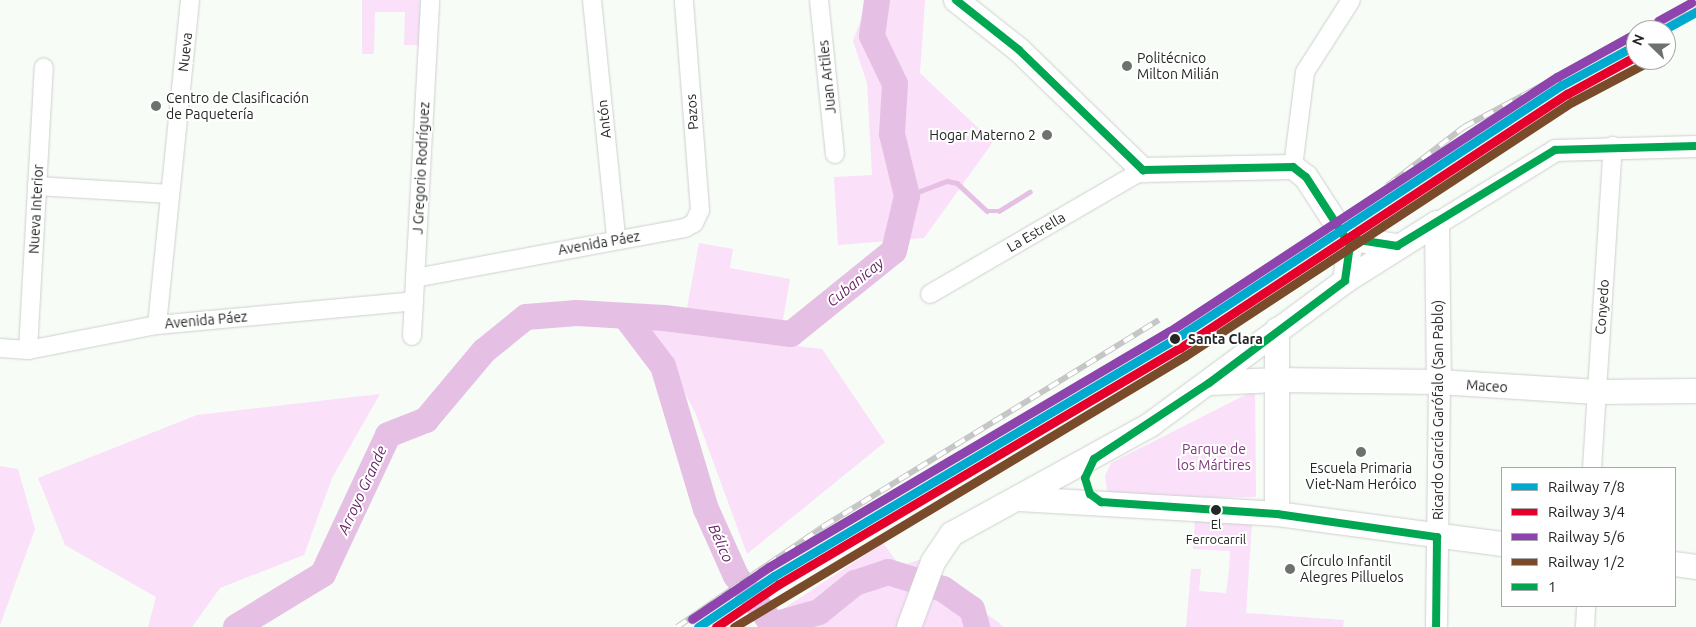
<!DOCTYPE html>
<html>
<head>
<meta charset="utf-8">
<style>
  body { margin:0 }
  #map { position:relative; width:1696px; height:627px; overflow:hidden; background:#f7fcf7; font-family:Ubuntu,sans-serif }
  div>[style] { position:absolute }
  .green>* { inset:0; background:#fae0f9 }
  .stream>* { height:4.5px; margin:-2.25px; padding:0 2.25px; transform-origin:2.25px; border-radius:2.25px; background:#e6c0e4 }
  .river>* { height:26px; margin:-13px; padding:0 13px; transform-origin:13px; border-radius:13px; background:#e6c0e4 }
  .roads { filter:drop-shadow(0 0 1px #cdd1cd) drop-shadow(0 0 1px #cdd1cd) }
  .minor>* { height:18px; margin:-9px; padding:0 9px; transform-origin:9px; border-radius:9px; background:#fefffe }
  .tertiary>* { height:21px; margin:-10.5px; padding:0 10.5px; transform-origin:10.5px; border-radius:10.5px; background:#fefffe }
  .secondary>* { height:24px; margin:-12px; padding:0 12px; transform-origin:12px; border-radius:12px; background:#fefffe }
  .rail>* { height:5.5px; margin-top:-2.75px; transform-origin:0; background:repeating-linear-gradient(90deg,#fff 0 11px,#c6c6c6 0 22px); box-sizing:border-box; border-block:1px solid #c6c6c6 }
  .bus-1>* { height:8px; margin:-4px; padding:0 4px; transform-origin:4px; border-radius:4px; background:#00a651 }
  .rail-1>* { height:9px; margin:-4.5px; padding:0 4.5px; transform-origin:4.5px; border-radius:4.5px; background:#00a9ce }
  .rail-2>* { height:9px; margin:-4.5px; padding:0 4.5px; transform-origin:4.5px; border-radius:4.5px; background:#e4002b }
  .rail-3>* { height:9px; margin:-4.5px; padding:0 4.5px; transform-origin:4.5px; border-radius:4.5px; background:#8e44ad }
  .rail-4>* { height:9px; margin:-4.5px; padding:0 4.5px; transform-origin:4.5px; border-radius:4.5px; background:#7a4b2a }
  .dots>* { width:14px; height:14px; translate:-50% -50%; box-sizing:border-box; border:2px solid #fff; border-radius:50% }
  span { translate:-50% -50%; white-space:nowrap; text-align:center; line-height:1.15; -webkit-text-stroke:4px #fff; paint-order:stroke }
  .bus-label { font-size:13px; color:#242724 }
  .street-label { font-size:14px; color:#242724 }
  .poi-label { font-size:14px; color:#242724 }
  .left { translate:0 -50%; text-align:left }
  .right { translate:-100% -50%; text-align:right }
  .stop-label { font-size:14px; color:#242724; font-weight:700 }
  .park-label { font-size:14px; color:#7b387a }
  .water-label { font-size:15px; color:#692668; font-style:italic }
  .legend { position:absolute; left:1501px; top:467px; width:175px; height:140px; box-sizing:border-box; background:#fff; border:1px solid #a7a9a7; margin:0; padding:6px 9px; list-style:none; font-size:15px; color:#242724 }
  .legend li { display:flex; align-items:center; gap:10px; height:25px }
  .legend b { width:25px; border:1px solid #a7a9a7 }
  .north { position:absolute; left:1626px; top:20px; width:50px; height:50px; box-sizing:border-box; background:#fff; border:1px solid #a7a9a7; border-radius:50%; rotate:292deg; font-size:14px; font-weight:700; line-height:20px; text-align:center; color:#242724 }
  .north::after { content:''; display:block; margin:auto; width:18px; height:22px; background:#6e726e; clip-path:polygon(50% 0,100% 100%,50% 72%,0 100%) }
</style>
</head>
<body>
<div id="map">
  <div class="green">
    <i style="clip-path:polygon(362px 0,420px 0,420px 45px,404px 45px,405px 12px,375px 12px,374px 54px,362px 54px)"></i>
    <i style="clip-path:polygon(868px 0,925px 0,920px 73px,993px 142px,924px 238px,838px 245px,834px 177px,872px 175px,867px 83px,853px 41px)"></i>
    <i style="clip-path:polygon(699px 243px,733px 249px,730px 268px,790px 279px,782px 325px,687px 308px)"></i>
    <i style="clip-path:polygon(650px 329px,822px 349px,885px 442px,747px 554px,695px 412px)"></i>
    <i style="clip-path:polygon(1255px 390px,1256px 497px,1116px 499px,1107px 490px,1105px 476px,1111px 463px)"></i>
    <i style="clip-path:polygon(380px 394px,332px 478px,304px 555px,220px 588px,192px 627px,148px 627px,156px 597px,65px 545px,38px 478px,197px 415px)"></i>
    <i style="clip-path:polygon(0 466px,18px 469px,35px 529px,0 625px)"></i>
    <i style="clip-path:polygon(1195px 519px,1252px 524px,1246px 613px,1344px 620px,1343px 627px,1186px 627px,1191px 569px,1201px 569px,1199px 591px,1226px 593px,1229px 570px,1230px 551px,1193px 549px)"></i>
    <i style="clip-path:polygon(883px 543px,900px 566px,925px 558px,899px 627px,756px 627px)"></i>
    <i style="clip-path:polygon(939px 581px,998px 622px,1003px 627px,920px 627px)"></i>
  </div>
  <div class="stream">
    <i style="left:907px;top:196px;width:43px;rotate:-20.6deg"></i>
    <i style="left:947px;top:181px;width:10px;rotate:11deg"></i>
    <i style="left:957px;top:183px;width:41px;rotate:43deg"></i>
    <i style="left:987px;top:211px;width:12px"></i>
    <i style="left:999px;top:211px;width:36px;rotate:-32deg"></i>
  </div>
  <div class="river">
    <i style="left:625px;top:316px;width:63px;rotate:52.8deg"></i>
    <i style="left:663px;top:366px;width:149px;rotate:73.3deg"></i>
    <i style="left:706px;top:509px;width:73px;rotate:65.9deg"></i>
    <i style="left:736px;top:576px;width:61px;rotate:52.9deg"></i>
    <i style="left:773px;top:625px;width:48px;rotate:-15.8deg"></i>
    <i style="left:819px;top:612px;width:46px;rotate:-38.9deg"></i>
    <i style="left:855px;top:583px;width:35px;rotate:-18deg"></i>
    <i style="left:888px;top:572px;width:58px;rotate:17.2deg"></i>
    <i style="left:943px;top:589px;width:35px;rotate:35deg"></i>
    <i style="left:972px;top:609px;width:19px;rotate:74deg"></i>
    <i style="left:236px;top:627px;width:102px;rotate:-31.3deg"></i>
    <i style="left:323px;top:574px;width:153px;rotate:-64.9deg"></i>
    <i style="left:388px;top:435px;width:41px;rotate:-21.5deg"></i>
    <i style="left:426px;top:420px;width:90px;rotate:-50deg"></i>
    <i style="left:484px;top:351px;width:54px;rotate:-39deg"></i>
    <i style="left:526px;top:317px;width:51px;rotate:-4.5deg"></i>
    <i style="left:577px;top:313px;width:87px;rotate:3.3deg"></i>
    <i style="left:664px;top:318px;width:128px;rotate:7.2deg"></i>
    <i style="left:791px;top:334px;width:132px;rotate:-38.9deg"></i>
    <i style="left:894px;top:251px;width:57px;rotate:-76.7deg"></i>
    <i style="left:907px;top:196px;width:64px;rotate:-103.6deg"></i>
    <i style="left:892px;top:134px;width:50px;rotate:-86.6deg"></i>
    <i style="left:895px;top:84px;width:53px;rotate:-115.6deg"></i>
    <i style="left:872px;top:36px;width:36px;rotate:-82deg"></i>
  </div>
  <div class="roads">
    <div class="minor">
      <i style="left:592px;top:0;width:239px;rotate:84.2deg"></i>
      <i style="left:819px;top:0;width:155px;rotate:84.1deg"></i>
      <i style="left:1293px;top:167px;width:96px;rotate:-82.8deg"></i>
      <i style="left:1305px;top:72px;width:85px;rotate:-57.4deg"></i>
      <i style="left:37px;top:186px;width:133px;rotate:3.4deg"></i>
      <i style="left:415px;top:278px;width:275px;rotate:-10.5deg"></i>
      <i style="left:685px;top:228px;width:10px;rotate:-29deg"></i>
      <i style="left:694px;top:223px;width:14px;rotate:-65deg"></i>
      <i style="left:700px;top:210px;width:211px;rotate:-94.4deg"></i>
      <i style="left:930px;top:294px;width:246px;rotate:-30.2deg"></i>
      <i style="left:157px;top:325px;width:327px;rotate:-84.2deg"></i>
      <i style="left:412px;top:336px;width:336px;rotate:-86.9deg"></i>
      <i style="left:0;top:348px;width:28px;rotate:4deg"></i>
      <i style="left:28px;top:350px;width:131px;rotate:-11deg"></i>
      <i style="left:157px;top:325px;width:258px;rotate:-5.3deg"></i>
      <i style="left:28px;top:350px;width:283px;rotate:-86.8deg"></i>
      <i style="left:1592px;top:468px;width:323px;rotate:-86.3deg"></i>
      <i style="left:1585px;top:627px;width:21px;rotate:-87deg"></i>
    </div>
    <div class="tertiary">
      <i style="left:1437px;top:223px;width:139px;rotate:-31.7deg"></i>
      <i style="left:1555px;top:150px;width:141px;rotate:-1.6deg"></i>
      <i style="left:1436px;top:627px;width:245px;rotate:-89.3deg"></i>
    </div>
    <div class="secondary">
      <i style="left:956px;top:0;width:80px;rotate:38.4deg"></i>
      <i style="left:1019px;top:50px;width:173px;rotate:44.1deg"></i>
      <i style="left:1143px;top:170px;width:150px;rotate:-1.1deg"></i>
      <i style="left:1293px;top:167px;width:16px;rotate:38deg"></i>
      <i style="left:1306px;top:177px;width:81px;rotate:57.1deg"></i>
      <i style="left:1350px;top:245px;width:36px;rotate:98deg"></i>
      <i style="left:1346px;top:238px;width:52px;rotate:8.9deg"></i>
      <i style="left:1277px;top:330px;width:184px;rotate:90deg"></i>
      <i style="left:1209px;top:383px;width:69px;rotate:-2.5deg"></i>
      <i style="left:1278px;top:380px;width:161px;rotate:0.7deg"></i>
      <i style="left:1439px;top:382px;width:158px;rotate:3.6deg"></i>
      <i style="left:1597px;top:392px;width:99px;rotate:-0.6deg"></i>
      <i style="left:1018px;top:499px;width:259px;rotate:3.3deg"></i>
      <i style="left:1277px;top:514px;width:227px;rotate:7.6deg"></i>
      <i style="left:1675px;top:564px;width:21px;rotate:8deg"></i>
      <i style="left:909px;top:627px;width:69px;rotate:-69.7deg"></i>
      <i style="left:933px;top:562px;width:34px;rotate:-56deg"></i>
      <i style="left:952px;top:534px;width:226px;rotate:-28.8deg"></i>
      <i style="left:1150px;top:425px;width:242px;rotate:-36.4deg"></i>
      <i style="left:1345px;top:281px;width:109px;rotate:-32.2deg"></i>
      <i style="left:1437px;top:223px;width:159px;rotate:89.3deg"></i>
    </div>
  </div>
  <div class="rail">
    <i style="left:1646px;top:30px;width:56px;rotate:-26.6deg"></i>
    <i style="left:1387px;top:186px;width:97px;rotate:-37.5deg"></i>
    <i style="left:1464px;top:127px;width:195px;rotate:-28.1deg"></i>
    <i style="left:677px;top:627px;width:178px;rotate:-34.5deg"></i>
    <i style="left:824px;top:526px;width:393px;rotate:-31.6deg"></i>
  </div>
  <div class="bus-1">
    <i style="left:956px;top:0;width:80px;rotate:38.4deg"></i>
    <i style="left:1019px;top:50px;width:173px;rotate:44.1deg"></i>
    <i style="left:1143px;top:170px;width:150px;rotate:-1.1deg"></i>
    <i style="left:1293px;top:167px;width:16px;rotate:38deg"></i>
    <i style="left:1306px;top:177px;width:81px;rotate:57.1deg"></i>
    <i style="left:1350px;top:245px;width:36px;rotate:98deg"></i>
    <i style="left:1345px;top:281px;width:170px;rotate:143.1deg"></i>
    <i style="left:1209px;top:383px;width:138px;rotate:146.5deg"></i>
    <i style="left:1094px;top:459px;width:21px;rotate:115deg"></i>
    <i style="left:1085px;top:478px;width:17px;rotate:73deg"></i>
    <i style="left:1090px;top:494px;width:14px;rotate:36deg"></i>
    <i style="left:1101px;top:502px;width:176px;rotate:3.9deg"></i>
    <i style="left:1277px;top:514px;width:162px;rotate:8.2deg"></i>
    <i style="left:1437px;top:537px;width:90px;rotate:90.6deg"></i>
    <i style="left:1346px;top:238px;width:52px;rotate:8.9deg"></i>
    <i style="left:1397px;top:246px;width:185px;rotate:-31.3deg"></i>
    <i style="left:1555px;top:150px;width:141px;rotate:-1.6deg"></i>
  </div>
  <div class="rail-1">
    <i style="left:1663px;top:30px;width:38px;rotate:-29deg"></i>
    <i style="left:698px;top:627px;width:92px;rotate:-33.9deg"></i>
    <i style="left:774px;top:576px;width:466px;rotate:-30.6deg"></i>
    <i style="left:1175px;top:339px;width:463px;rotate:-33.3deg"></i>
    <i style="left:1562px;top:85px;width:84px;rotate:-28.4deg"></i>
  </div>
  <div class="rail-2">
    <i style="left:716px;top:627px;width:76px;rotate:-34.3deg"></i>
    <i style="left:779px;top:584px;width:465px;rotate:-30.5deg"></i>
    <i style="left:1180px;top:348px;width:463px;rotate:-33.3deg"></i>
    <i style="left:1567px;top:94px;width:79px;rotate:-28.8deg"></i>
  </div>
  <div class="rail-3">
    <i style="left:1658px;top:21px;width:38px;rotate:-29deg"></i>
    <i style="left:692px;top:619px;width:93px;rotate:-34deg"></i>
    <i style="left:769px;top:567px;width:465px;rotate:-30.5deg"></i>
    <i style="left:1170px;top:331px;width:463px;rotate:-33.3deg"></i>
    <i style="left:1557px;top:77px;width:85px;rotate:-29deg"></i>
  </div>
  <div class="rail-4">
    <i style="left:734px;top:627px;width:526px;rotate:-31deg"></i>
    <i style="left:1185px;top:356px;width:463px;rotate:-33.3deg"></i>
    <i style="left:1572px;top:102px;width:84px;rotate:-27.8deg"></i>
  </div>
  <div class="dots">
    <i style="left:1127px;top:66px;background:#6e726e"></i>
    <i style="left:156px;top:106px;background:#6e726e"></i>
    <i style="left:1047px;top:135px;background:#6e726e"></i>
    <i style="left:1175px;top:339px;background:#242724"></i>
    <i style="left:1361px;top:452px;background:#6e726e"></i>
    <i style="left:1216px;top:510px;background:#242724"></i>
    <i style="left:1290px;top:569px;background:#6e726e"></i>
  </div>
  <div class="bus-label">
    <span style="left:1216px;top:532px">El<br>Ferrocarril</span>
  </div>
  <div class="street-label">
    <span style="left:185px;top:52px;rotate:-84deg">Nueva</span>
    <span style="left:827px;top:77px;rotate:-96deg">Juan Artiles</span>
    <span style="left:692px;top:112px;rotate:-94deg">Pazos</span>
    <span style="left:604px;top:119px;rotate:-96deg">Antón</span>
    <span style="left:421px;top:168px;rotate:-87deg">J Gregorio Rodríguez</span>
    <span style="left:36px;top:209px;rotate:-87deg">Nueva Interior</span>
    <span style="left:1036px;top:232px;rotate:-30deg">La Estrella</span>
    <span style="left:599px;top:243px;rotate:-10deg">Avenida Páez</span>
    <span style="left:1602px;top:307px;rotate:-86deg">Conyedo</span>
    <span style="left:206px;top:320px;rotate:-5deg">Avenida Páez</span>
    <span style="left:1487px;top:386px;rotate:4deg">Maceo</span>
    <span style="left:1438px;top:410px;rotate:-90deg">Ricardo García Garófalo (San Pablo)</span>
  </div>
  <div class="poi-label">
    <span class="left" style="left:1137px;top:66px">Politécnico<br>Milton Milián</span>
    <span class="left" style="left:166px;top:106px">Centro de Clasificación<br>de Paquetería</span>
    <span class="right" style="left:1036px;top:135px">Hogar Materno 2</span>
    <span style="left:1361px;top:476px">Escuela Primaria<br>Viet-Nam Heróico</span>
    <span class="left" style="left:1300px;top:569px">Círculo Infantil<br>Alegres Pilluelos</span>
  </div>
  <div class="stop-label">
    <span class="left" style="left:1188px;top:339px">Santa Clara</span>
  </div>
  <div class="park-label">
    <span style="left:1214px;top:457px">Parque de<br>los Mártires</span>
  </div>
  <div class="water-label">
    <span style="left:855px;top:282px;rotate:-39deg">Cubanicay</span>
    <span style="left:362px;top:490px;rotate:-65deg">Arroyo Grande</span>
    <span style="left:721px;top:543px;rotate:66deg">Bélico</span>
  </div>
  <ul class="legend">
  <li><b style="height:6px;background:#00a9ce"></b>Railway 7/8</li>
  <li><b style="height:6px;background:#e4002b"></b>Railway 3/4</li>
  <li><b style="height:6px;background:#8e44ad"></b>Railway 5/6</li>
  <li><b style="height:6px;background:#7a4b2a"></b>Railway 1/2</li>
  <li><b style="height:6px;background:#00a651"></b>1</li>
  </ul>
  <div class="north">N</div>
</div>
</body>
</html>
